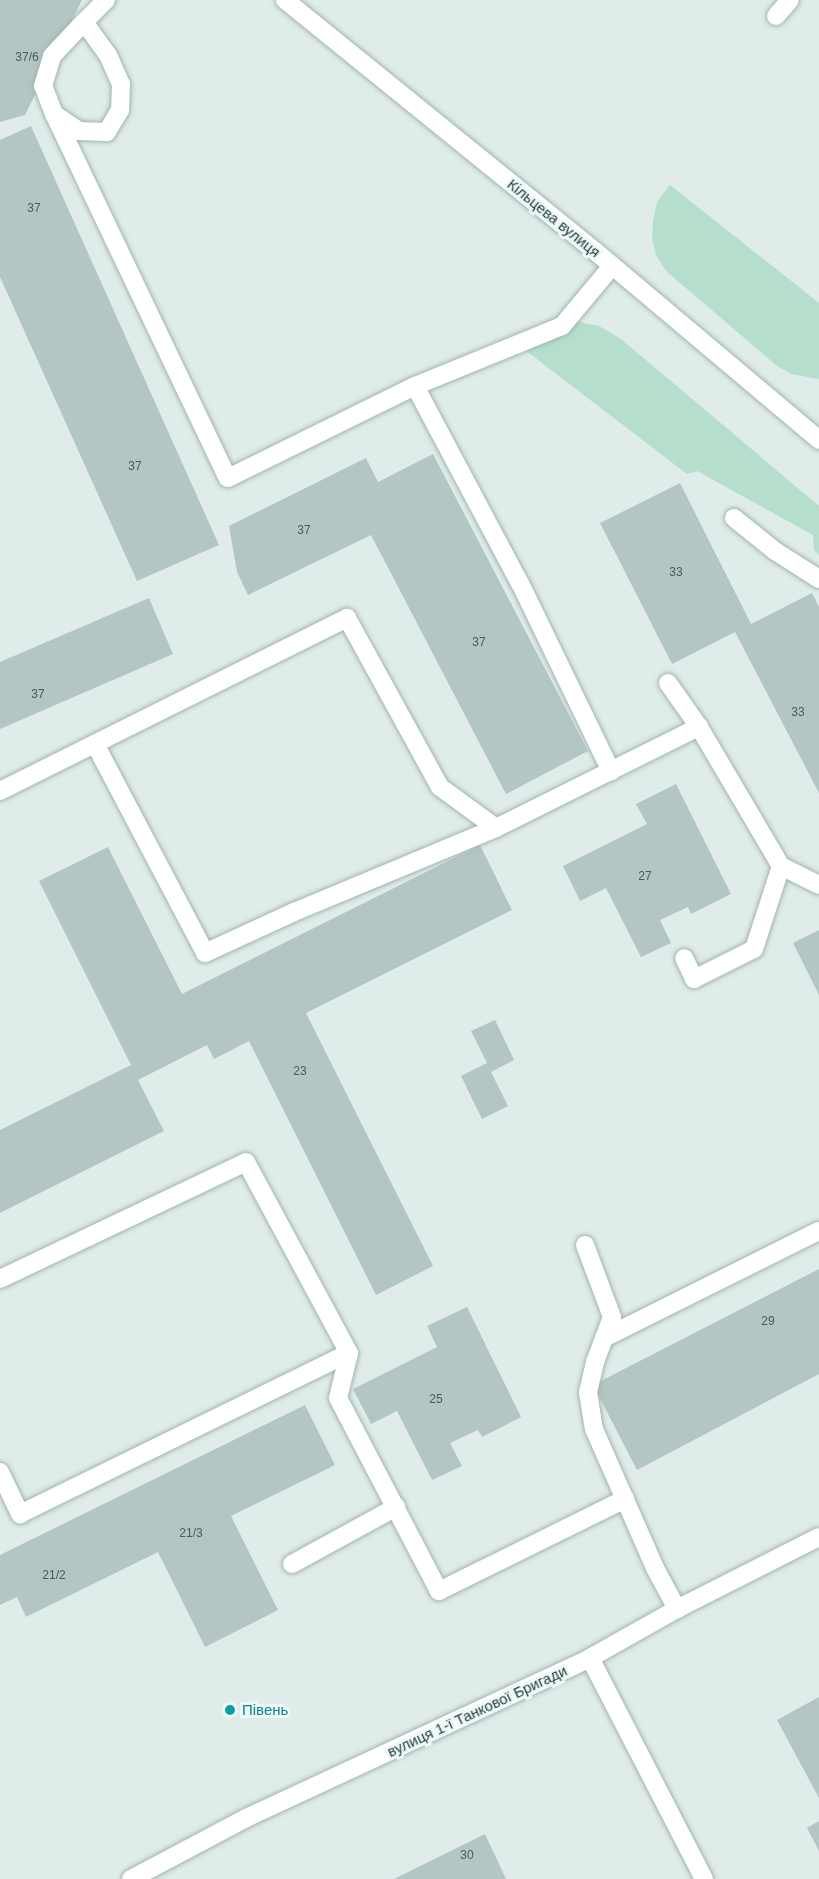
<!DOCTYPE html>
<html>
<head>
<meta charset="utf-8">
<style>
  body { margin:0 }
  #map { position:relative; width:819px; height:1879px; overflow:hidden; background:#dfece9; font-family:Helvetica,sans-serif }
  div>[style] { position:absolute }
  .green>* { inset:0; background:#b5dfcc }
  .building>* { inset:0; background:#b4c6c3 }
  .roads { filter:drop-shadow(0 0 2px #a1b4b2) drop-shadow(0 0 2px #a1b4b2) }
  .service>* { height:18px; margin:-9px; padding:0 9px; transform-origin:9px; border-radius:9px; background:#fff }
  .tertiary>* { height:18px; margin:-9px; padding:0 9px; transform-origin:9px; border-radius:9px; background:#fff }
  .secondary>* { height:18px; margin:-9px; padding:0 9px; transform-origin:9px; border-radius:9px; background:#fff }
  .dots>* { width:16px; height:16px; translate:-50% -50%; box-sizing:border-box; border:3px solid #eff8f6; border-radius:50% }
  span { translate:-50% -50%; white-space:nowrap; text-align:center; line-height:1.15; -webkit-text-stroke:6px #eff8f6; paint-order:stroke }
  .number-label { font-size:12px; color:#445e5e }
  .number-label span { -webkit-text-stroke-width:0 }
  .street-label { font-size:15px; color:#1e3c3d }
  .culture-label { font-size:15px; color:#0d838f }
  .left { translate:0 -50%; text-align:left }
</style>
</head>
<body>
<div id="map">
  <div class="green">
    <i style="clip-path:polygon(670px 185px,819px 303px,819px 379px,791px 374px,777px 366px,666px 271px,656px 255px,652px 238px,653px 221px,657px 202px)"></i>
    <i style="clip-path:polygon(579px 322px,599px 326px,621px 339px,819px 506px,819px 555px,814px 550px,813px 535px,697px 471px,687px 474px,525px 350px,562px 326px)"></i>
  </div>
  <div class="building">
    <i style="clip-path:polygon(0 0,82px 0,25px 115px,0 122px)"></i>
    <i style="clip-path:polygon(31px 126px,219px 545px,137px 581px,0 277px,0 140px)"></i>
    <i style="clip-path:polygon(433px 454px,588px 751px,506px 794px,371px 535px,248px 595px,237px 572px,229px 526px,366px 458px,378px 482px)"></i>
    <i style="clip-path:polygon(680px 483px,751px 624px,812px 593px,819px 607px,819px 793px,735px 632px,672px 664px,600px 523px)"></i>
    <i style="clip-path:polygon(149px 598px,173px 654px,0 729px,0 662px)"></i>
    <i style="clip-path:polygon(676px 784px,731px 894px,691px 914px,688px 907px,660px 920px,671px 943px,641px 957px,606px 888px,580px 901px,563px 866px,647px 824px,636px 804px)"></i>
    <i style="clip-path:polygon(480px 845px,512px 910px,306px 1013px,433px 1266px,376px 1295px,249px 1041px,214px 1059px,207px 1045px,138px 1080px,164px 1131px,0 1213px,0 1130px,131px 1065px,39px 881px,108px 847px,182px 994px)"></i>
    <i style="clip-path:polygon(819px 930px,819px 995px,793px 943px)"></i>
    <i style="clip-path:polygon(495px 1020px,514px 1060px,491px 1072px,508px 1106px,482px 1119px,461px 1076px,487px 1063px,471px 1031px)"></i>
    <i style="clip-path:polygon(819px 1269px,819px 1374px,637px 1470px,593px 1385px)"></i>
    <i style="clip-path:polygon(467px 1307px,521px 1417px,482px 1437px,478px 1430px,450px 1443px,462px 1466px,432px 1480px,397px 1411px,371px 1424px,353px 1389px,437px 1347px,427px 1326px)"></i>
    <i style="clip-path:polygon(305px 1405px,335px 1465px,231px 1516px,278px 1610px,205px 1647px,158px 1552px,26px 1617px,17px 1597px,0 1605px,0 1555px)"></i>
    <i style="clip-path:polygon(819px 1697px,819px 1798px,777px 1720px)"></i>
    <i style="clip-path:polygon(819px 1821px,819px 1851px,807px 1828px)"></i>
    <i style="clip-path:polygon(485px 1834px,506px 1879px,394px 1879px)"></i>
  </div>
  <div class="roads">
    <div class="service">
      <i style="left:776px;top:16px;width:21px;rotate:-49deg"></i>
      <i style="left:84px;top:22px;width:41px;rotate:54deg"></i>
      <i style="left:108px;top:55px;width:32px;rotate:66deg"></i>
      <i style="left:121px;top:84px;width:26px;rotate:92deg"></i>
      <i style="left:120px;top:110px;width:26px;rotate:121deg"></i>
      <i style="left:107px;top:132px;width:28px;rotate:-178deg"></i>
      <i style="left:79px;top:131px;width:30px;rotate:-146deg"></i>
      <i style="left:54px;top:114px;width:30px;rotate:-111deg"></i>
      <i style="left:43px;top:86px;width:31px;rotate:-73deg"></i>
      <i style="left:52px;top:56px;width:47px;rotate:-46.7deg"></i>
      <i style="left:84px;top:22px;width:31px;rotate:-45deg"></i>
      <i style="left:54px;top:114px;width:403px;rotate:64.5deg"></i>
      <i style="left:228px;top:478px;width:208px;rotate:-26.2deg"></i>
      <i style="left:415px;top:386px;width:159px;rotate:-22.2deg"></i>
      <i style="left:562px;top:326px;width:78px;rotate:-50.2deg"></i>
      <i style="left:415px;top:386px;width:225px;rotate:62deg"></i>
      <i style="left:521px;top:585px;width:207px;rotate:64.2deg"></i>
      <i style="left:734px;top:518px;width:53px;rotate:38.8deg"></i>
      <i style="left:775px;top:551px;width:52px;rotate:32.5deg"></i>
      <i style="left:668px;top:683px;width:54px;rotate:54.8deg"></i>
      <i style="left:699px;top:727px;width:161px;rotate:59.5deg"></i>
      <i style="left:781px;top:866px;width:87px;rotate:108deg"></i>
      <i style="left:754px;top:949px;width:67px;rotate:153.4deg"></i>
      <i style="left:694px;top:979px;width:23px;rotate:-115deg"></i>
      <i style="left:95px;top:744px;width:236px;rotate:62.2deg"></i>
      <i style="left:205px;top:953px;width:98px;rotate:-24.7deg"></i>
      <i style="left:294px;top:912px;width:219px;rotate:-22.6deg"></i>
      <i style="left:496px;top:828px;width:227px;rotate:-26.5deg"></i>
      <i style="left:0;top:791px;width:388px;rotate:-26.5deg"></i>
      <i style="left:347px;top:618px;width:193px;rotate:61.2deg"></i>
      <i style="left:440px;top:787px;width:69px;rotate:36.2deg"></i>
      <i style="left:781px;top:866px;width:42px;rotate:26.6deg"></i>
      <i style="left:585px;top:1245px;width:77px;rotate:69.4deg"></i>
      <i style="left:612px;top:1317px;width:48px;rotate:110.7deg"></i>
      <i style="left:595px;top:1362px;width:31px;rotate:103deg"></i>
      <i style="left:588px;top:1392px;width:37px;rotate:81deg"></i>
      <i style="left:594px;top:1429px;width:152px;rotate:66.3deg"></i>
      <i style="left:655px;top:1568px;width:47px;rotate:61.8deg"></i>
      <i style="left:0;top:1279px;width:272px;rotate:-25.4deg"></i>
      <i style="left:246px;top:1162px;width:217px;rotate:61.7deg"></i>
      <i style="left:349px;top:1353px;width:46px;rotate:103.7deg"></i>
      <i style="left:338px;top:1398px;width:218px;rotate:62.4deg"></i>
      <i style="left:439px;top:1591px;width:208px;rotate:-26.3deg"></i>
      <i style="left:604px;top:1338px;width:240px;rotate:-26.5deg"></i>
      <i style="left:0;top:1472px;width:47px;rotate:64.5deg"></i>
      <i style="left:20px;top:1514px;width:366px;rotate:-26.1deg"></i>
      <i style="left:292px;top:1564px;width:119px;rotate:-28.7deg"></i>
    </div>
    <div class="tertiary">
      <i style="left:590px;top:1658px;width:249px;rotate:62.7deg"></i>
    </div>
    <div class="secondary">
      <i style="left:285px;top:0;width:400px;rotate:39deg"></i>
      <i style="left:596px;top:252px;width:292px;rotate:40.1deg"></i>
      <i style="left:131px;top:1879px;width:130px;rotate:-27.9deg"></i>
      <i style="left:246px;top:1818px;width:379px;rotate:-24.9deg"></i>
      <i style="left:590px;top:1658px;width:100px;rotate:-29.4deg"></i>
      <i style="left:677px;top:1609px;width:159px;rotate:-26.9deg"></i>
    </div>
  </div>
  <div class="dots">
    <i style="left:230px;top:1710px;background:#0f9aa8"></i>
  </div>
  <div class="number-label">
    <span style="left:27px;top:58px">37/6</span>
    <span style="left:34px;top:209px">37</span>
    <span style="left:135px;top:467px">37</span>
    <span style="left:304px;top:531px">37</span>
    <span style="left:676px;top:573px">33</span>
    <span style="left:479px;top:643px">37</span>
    <span style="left:38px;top:695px">37</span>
    <span style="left:798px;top:713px">33</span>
    <span style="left:645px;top:877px">27</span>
    <span style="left:300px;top:1072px">23</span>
    <span style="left:768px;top:1322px">29</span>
    <span style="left:436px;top:1400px">25</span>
    <span style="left:191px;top:1534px">21/3</span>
    <span style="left:54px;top:1576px">21/2</span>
    <span style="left:467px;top:1856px">30</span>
  </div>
  <div class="street-label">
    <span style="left:554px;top:218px;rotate:39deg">Кільцева вулиця</span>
    <span style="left:477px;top:1711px;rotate:-25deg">вулиця 1-ї Танкової Бригади</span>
  </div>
  <div class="culture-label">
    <span class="left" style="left:242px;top:1710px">Півень</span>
  </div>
</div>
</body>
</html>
